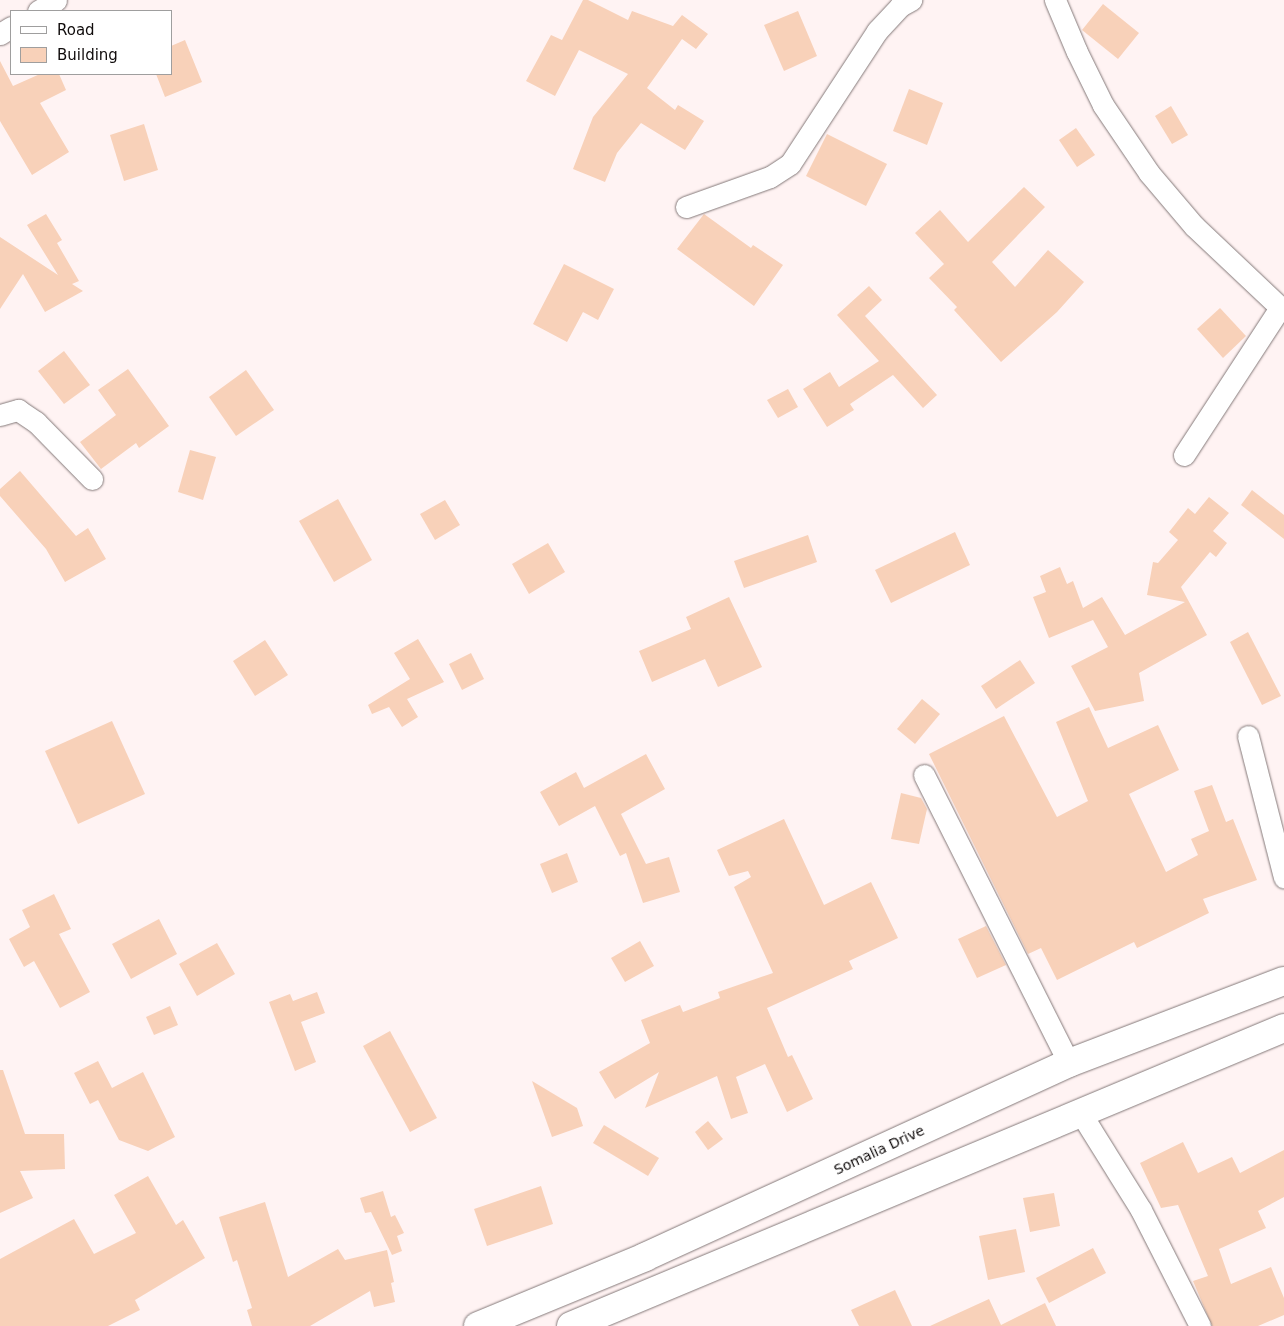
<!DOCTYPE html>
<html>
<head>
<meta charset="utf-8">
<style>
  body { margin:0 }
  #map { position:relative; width:1284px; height:1326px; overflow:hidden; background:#fff3f3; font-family:"DejaVu Sans",sans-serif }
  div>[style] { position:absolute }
  .building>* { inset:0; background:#f8d1b9 }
  .roads { filter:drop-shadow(0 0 1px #847979) drop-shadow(0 0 1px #847979) }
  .minor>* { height:21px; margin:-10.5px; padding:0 10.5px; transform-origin:10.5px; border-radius:10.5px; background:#fff }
  .primary>* { height:28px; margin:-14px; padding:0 14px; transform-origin:14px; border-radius:14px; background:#fff }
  span { translate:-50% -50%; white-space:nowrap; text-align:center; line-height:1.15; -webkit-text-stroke:5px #fff; paint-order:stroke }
  .street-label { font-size:14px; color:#100c0c }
  .legend { position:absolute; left:10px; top:10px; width:162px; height:65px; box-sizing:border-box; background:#fff; border:1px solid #9f9e9e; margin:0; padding:6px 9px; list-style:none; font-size:15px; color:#100c0c }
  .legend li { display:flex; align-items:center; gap:10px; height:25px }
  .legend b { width:25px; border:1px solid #9f9e9e }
</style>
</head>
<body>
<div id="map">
  <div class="building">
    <i style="clip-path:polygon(583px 0,588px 0,628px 20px,632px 11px,673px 26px,682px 15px,708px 34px,696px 49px,682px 39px,647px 88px,675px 110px,678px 105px,704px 121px,685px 150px,641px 123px,617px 153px,605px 182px,573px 169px,593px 117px,628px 74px,579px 50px,555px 96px,526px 81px,551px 35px,562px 40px)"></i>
    <i style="clip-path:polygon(1103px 4px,1139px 33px,1118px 59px,1082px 30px)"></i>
    <i style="clip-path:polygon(798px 11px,817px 56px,784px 71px,764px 25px)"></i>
    <i style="clip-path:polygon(185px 40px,202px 82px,165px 97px,156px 74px,171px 74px,171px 46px)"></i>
    <i style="clip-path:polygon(0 61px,13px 86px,40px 74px,59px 74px,66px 90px,40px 103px,69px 152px,32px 175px,0 121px)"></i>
    <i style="clip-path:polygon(909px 89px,943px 103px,927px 145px,893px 131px)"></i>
    <i style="clip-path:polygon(1171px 106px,1188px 135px,1172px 144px,1155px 116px)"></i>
    <i style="clip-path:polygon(144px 124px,158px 170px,124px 181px,110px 135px)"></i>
    <i style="clip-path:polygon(1076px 128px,1095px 155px,1077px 167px,1059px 140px)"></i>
    <i style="clip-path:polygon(827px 134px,887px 164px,866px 206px,806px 176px)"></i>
    <i style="clip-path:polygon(1024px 187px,1045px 207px,992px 262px,1015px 287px,1048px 250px,1084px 282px,1057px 312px,1001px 362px,954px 310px,957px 307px,929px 278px,944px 264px,915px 233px,940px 210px,968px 242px)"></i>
    <i style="clip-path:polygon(46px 214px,62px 240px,57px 243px,79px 281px,72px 284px,83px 291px,45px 312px,23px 274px,0 309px,0 237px,58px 275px,27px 225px)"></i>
    <i style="clip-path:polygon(704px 214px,751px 248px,753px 245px,783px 265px,754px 306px,677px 249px)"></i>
    <i style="clip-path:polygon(564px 264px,614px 289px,598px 320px,583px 312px,567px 342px,533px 324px)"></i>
    <i style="clip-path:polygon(869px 286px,882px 300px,865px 316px,937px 395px,923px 408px,893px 375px,850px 404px,854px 410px,827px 427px,803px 389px,830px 372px,839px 387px,879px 361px,837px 315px)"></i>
    <i style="clip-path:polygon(1220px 308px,1246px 336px,1223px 358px,1197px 329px)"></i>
    <i style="clip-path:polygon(64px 351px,90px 385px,64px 404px,38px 371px)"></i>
    <i style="clip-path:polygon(128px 369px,169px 426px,139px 448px,136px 443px,101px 469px,80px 442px,116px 415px,98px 390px)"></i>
    <i style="clip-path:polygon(246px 370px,274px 410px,236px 436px,209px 397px)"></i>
    <i style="clip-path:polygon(788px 389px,798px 407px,778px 418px,767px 400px)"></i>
    <i style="clip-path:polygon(190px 450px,216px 457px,203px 500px,178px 492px)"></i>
    <i style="clip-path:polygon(20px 471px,76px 536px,88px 528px,106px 559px,65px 582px,46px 549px,0 496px,0 489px)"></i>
    <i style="clip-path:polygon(1252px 490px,1284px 515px,1284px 539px,1241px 505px)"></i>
    <i style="clip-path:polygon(1209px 497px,1229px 513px,1213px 531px,1227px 543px,1216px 557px,1210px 552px,1181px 587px,1207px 635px,1139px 673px,1144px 701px,1095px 711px,1071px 666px,1108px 647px,1093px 620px,1049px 638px,1033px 597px,1046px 592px,1040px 576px,1060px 567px,1067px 584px,1073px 581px,1083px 608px,1102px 597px,1125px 635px,1185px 602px,1147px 595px,1153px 562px,1158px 563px,1178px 540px,1169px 532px,1188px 508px,1195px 514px)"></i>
    <i style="clip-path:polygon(338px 499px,372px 560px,334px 582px,299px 521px)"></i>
    <i style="clip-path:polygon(445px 500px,460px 525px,435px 540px,420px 514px)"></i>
    <i style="clip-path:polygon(955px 532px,970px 565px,891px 603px,875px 570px)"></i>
    <i style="clip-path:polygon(808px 535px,817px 562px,744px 588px,734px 561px)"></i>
    <i style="clip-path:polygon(548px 543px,565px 572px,529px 594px,512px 564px)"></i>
    <i style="clip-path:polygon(729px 597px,762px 667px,718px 687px,705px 659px,652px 682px,639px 651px,691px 629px,686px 617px)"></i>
    <i style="clip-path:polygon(1248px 632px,1281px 696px,1262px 705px,1230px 642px)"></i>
    <i style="clip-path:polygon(418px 639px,444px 682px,407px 699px,418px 717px,402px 727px,389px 707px,372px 714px,368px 705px,410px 679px,394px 653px)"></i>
    <i style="clip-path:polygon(265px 640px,288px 675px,255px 696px,233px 661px)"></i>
    <i style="clip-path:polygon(471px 653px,484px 679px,462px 690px,449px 664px)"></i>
    <i style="clip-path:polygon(1020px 660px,1035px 683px,996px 709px,981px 686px)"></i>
    <i style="clip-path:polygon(922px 699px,940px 714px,915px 744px,897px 729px)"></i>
    <i style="clip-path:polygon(1089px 707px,1108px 748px,1158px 725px,1179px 770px,1129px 794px,1166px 872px,1198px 855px,1191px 839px,1209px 831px,1194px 791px,1212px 785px,1226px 822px,1233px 819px,1257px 880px,1203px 899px,1209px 913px,1137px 948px,1134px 942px,1057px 980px,1041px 948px,1028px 954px,929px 754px,1004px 716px,1057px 817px,1088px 801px,1056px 722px)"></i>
    <i style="clip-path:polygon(112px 721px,145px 794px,78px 824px,45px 751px)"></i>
    <i style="clip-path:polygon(646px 754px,665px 789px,621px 814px,646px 864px,669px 857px,680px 892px,643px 903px,626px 853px,620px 856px,595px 806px,559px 826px,540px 792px,576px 772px,584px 788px)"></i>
    <i style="clip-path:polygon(901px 793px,921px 798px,927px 809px,919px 844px,891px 839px)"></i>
    <i style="clip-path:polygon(784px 819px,824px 905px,871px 882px,898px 938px,849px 961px,853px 969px,767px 1008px,788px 1057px,792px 1055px,813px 1099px,787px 1112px,765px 1064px,736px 1077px,748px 1113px,731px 1119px,717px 1076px,645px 1108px,659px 1072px,615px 1099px,599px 1072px,650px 1043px,641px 1020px,680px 1005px,683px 1012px,720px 998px,718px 992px,773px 973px,734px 887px,751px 877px,748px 871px,729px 876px,717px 850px)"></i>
    <i style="clip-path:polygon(567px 853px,578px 882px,552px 893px,540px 864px)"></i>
    <i style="clip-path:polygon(54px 894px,71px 929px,59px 934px,90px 992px,60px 1008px,34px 961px,24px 967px,9px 939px,30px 927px,22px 910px)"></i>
    <i style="clip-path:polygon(159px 919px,177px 954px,131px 979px,112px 944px)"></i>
    <i style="clip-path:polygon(986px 926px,1006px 965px,977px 978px,958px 939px)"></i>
    <i style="clip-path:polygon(640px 941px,654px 966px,625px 982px,611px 958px)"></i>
    <i style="clip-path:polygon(217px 943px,235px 974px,197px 996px,179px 964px)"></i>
    <i style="clip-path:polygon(317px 992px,325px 1013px,301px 1022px,316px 1062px,295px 1071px,269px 1002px,290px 994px,293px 1001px)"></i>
    <i style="clip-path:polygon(170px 1006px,178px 1025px,154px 1035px,146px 1017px)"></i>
    <i style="clip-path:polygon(390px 1031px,437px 1118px,410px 1132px,363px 1046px)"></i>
    <i style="clip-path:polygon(98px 1061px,112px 1088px,143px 1072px,175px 1137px,148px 1151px,119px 1140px,98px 1100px,90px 1104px,74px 1073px)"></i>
    <i style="clip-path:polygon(0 1070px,3px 1070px,25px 1134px,64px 1134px,65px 1169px,20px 1171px,33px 1198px,0 1213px)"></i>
    <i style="clip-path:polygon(532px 1081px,577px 1108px,583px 1126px,552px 1137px)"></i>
    <i style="clip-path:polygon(708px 1121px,723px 1139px,708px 1150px,695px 1132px)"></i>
    <i style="clip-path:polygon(604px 1125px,659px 1158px,648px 1176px,593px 1143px)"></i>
    <i style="clip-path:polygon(1183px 1142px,1198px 1173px,1232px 1157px,1240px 1173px,1284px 1150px,1284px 1197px,1258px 1211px,1266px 1228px,1219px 1249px,1231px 1284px,1271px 1267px,1284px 1298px,1284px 1315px,1258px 1326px,1212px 1326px,1193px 1281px,1208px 1276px,1178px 1205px,1161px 1208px,1140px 1163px)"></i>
    <i style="clip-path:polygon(148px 1176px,176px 1225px,183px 1220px,205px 1258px,135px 1300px,140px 1310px,108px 1326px,0 1326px,0 1259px,74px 1219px,94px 1254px,136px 1233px,114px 1195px)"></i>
    <i style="clip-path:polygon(541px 1186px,553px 1224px,487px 1246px,474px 1209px)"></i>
    <i style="clip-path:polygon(383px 1191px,391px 1217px,395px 1215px,404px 1233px,397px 1236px,402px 1251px,392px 1255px,371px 1212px,365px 1213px,360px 1198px)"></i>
    <i style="clip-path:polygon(1054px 1193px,1060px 1226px,1030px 1232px,1023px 1198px)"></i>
    <i style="clip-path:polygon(265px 1202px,288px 1277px,338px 1249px,345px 1260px,387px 1250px,394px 1282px,391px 1283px,395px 1302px,374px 1307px,370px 1291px,310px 1326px,252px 1326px,247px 1310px,252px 1308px,237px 1260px,233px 1262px,219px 1217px)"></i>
    <i style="clip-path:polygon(1016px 1229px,1025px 1272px,988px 1280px,979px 1236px)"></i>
    <i style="clip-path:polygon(1093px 1248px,1106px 1273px,1049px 1303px,1036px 1278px)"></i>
    <i style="clip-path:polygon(895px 1290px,912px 1326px,859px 1326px,851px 1310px)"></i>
    <i style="clip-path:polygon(989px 1299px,1001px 1325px,1045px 1303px,1056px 1326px,930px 1326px)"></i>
  </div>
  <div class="roads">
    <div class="minor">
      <i style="left:1055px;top:0;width:56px;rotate:67.1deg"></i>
      <i style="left:1077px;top:52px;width:59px;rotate:63.9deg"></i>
      <i style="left:1103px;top:105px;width:82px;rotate:55.9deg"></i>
      <i style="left:1149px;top:173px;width:70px;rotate:49.7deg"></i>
      <i style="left:1194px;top:226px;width:124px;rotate:43.4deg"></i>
      <i style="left:38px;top:11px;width:21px;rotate:-31deg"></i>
      <i style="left:0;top:34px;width:13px;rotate:-32deg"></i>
      <i style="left:686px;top:207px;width:89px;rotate:-19.7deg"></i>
      <i style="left:770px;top:177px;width:24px;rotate:-33deg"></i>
      <i style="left:790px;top:164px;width:159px;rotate:-56.8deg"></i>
      <i style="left:877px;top:31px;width:34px;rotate:-47deg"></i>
      <i style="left:900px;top:6px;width:13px;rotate:-29deg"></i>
      <i style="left:0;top:415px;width:19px;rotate:-16deg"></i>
      <i style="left:18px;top:410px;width:22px;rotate:34deg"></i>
      <i style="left:36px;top:422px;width:80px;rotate:45.5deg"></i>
      <i style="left:1184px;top:455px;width:176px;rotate:-56.9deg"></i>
      <i style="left:1248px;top:736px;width:146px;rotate:75.7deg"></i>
      <i style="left:924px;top:775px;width:322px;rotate:63.3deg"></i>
      <i style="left:1080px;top:1112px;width:115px;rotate:58.1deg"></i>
      <i style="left:1141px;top:1210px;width:130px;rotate:63deg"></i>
    </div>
    <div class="primary">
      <i style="left:478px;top:1326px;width:181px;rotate:-22.4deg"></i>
      <i style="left:645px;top:1257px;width:466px;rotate:-24.6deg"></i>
      <i style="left:1069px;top:1063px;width:230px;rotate:-20.9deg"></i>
      <i style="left:571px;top:1326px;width:773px;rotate:-22.68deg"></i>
    </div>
  </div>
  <div class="street-label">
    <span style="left:879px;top:1150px;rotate:-25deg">Somalia Drive</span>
  </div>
  <ul class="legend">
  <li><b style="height:6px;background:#fff"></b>Road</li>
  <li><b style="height:14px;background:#f8d1b9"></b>Building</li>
  </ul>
</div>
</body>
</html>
